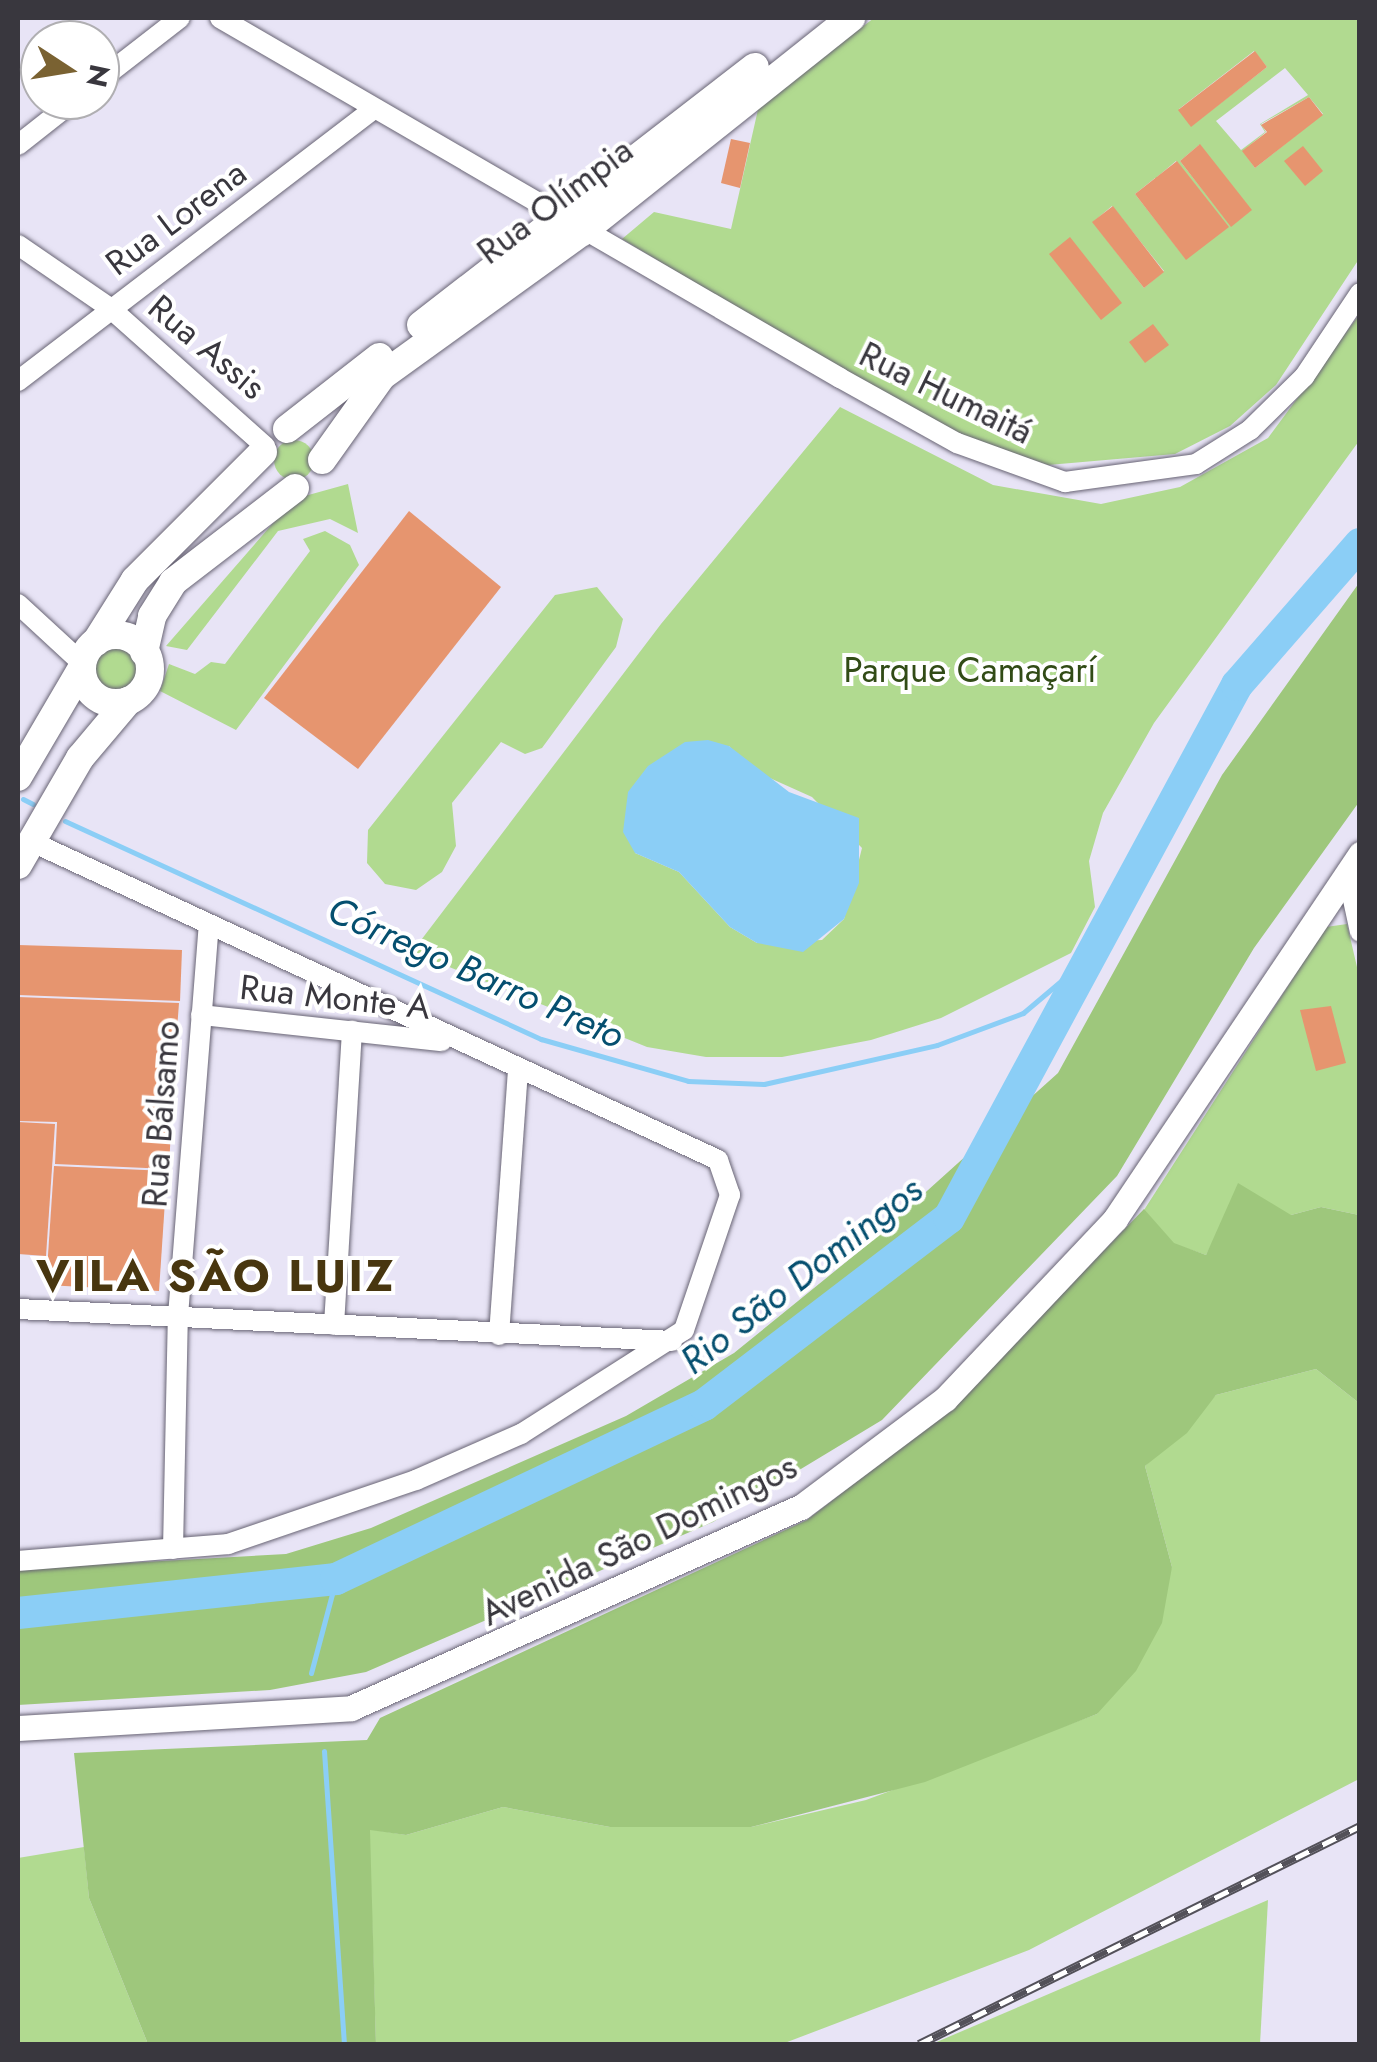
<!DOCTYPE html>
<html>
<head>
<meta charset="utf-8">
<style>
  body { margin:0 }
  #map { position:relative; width:1377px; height:2062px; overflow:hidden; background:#e8e4f6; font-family:Jost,sans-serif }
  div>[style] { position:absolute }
  .green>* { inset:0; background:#b1da90 }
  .round { border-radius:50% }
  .forest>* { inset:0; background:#9ec77c }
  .water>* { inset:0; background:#8bcef6 }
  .stream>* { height:5px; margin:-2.5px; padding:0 2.5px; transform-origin:2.5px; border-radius:2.5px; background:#8bcef6 }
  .river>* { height:32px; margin:-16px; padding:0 16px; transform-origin:16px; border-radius:16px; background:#8bcef6 }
  .building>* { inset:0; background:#e6956f }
  .roads { filter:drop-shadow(0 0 2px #686474) drop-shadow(0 0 2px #686474) }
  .minor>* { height:20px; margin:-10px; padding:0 10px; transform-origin:10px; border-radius:10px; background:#fff }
  .tertiary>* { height:25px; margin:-12.5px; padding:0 12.5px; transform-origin:12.5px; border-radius:12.5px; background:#fff }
  .secondary>* { height:28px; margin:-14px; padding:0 14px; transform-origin:14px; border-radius:14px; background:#fff }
  .secondary>.ring { margin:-14px; padding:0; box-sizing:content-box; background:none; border:28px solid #fff; border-radius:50% }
  .rail>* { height:9px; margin-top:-4.5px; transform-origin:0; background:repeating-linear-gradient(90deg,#fff 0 15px,#535159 0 30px); box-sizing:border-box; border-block:2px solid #535159 }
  span { translate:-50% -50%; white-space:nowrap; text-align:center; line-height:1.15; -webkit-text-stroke:8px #fff; paint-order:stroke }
  .street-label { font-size:35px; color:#39373e }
  .park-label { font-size:35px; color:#314b16 }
  .water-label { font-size:38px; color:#054f6f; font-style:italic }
  .district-label { font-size:45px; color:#48360f; font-weight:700; letter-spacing:2.5px }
  .frame { position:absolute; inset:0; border:20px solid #39373e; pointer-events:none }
  .north { position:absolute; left:20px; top:20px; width:100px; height:100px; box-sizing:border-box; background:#fff; border:2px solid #b0afb2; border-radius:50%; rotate:102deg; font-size:28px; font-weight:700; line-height:40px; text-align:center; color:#39373e }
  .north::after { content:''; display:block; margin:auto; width:35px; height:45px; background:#7a6232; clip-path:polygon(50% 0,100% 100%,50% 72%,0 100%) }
</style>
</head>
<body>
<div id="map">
  <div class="green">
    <i style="clip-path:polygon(evenodd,874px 18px,1359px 18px,1359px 259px,1276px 385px,1230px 426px,1175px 454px,1048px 465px,937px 428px,622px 239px,654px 212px,731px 229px,759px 105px,874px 18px,1254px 51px,1267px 67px,1191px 126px,1179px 109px,1254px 51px,874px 18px,1285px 68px,1308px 95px,1260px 124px,1265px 132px,1241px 150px,1216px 121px,1285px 68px,874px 18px,1309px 97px,1323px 114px,1255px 168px,1243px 151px,1266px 132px,1261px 124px,1309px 97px,874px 18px,1199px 145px,1251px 210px,1231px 226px,1180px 161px,1199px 145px,874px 18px,1176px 161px,1177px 162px,1228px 227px,1157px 177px,1176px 161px,874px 18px,1155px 178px,1186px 259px,1135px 194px,1155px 178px,874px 18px,1112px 206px,1164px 271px,1144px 288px,1093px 222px,1112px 206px)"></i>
    <i style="clip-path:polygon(evenodd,1359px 315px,1359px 441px,1154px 723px,1103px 813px,1089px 861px,1095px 907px,1071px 953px,941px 1018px,871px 1040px,782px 1057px,706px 1057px,647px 1047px,412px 952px,661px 624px,840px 407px,993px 485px,1101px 504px,1180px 487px,1268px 438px,1359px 315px,729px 746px,752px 770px,812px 797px,862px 848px,844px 919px,822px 940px,757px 943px,730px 927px,679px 872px,635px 853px,729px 746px)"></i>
    <i class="round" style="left:274px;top:440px;width:40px;height:40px"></i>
    <i style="clip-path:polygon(348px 484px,358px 533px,330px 519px,278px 531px,187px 650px,166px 646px,294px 499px)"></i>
    <i style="clip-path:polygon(325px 531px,350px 545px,359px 565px,236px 730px,160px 691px,169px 664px,195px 674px,211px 662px,225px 664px,310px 551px,303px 539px)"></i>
    <i style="clip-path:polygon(597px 587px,623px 619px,616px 647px,542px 748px,525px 754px,501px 742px,452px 803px,456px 846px,442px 872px,416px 890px,385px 884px,367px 863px,368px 830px,555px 595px)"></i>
    <i class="round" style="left:92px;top:647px;width:48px;height:48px"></i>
    <i style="clip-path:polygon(1347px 924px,1360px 980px,1359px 1215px,1321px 1207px,1291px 1215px,1229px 1211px,1206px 1255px,1174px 1244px,1144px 1210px,1326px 927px)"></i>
    <i style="clip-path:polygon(1316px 1369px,1359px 1403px,1359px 1779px,1029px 1950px,782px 2044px,376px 2044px,369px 1829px,406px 1835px,503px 1807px,610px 1827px,751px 1827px,866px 1800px,1097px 1714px,1172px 1567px,1145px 1466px,1216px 1395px)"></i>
    <i style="clip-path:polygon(84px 1847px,89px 1898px,148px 2044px,18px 2044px,18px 1858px)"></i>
    <i style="clip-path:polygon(1268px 1900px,1260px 2044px,932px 2044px)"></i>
  </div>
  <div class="forest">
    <i style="clip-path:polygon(1359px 583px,1359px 802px,1254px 948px,1117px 1176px,882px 1420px,713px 1522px,366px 1672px,270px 1690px,18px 1705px,18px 1569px,286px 1554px,371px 1528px,626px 1416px,734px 1353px,867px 1245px,1058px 1073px,1222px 775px)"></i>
    <i style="clip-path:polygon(1238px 1183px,1291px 1215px,1321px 1207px,1359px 1215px,1359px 1403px,1316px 1369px,1216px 1395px,1187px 1433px,1145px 1466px,1172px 1567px,1162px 1623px,1136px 1671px,1097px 1714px,925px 1782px,751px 1827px,610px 1827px,503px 1807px,406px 1835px,370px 1830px,376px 2044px,148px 2044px,89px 1898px,74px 1753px,367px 1740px,380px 1718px,807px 1520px,954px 1406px,1144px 1209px,1174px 1243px,1206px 1255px)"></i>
  </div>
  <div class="water">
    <i style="clip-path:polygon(708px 740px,729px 746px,789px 792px,859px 818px,859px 883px,844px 919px,803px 952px,757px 943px,730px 927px,679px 872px,635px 853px,623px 832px,628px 792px,648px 766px,685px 742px)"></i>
  </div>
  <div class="stream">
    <i style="left:23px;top:799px;width:11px;rotate:27deg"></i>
    <i style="left:65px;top:821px;width:524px;rotate:24.61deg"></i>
    <i style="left:541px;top:1039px;width:153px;rotate:15.9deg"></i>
    <i style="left:688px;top:1081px;width:76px;rotate:2.3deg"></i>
    <i style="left:764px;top:1084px;width:177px;rotate:-12.7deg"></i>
    <i style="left:937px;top:1045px;width:92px;rotate:-20.4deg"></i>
    <i style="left:1023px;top:1013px;width:93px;rotate:-40.2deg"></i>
    <i style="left:311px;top:1673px;width:97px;rotate:-75.1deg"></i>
    <i style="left:324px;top:1751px;width:294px;rotate:86.1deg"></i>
  </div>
  <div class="river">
    <i style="left:18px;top:1613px;width:320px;rotate:-6.1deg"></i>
    <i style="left:336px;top:1579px;width:407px;rotate:-25.3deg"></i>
    <i style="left:704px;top:1405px;width:308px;rotate:-37.4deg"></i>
    <i style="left:949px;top:1218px;width:606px;rotate:-61.62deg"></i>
    <i style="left:1237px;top:685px;width:187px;rotate:-48.9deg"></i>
  </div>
  <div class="building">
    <i style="clip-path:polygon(1255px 51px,1267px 67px,1191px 127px,1178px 110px)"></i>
    <i style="clip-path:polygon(1309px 97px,1323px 115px,1255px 168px,1242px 151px,1267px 132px,1261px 125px)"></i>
    <i style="clip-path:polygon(731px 139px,750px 143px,740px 188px,721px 183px)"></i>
    <i style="clip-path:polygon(1200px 144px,1252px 210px,1231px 227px,1180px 161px)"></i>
    <i style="clip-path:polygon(1303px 146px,1323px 171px,1305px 186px,1284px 161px)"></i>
    <i style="clip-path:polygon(1177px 161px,1229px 227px,1186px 260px,1135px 194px)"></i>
    <i style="clip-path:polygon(1113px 206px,1164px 272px,1144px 288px,1092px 222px)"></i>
    <i style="clip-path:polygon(1070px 237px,1122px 303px,1101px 320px,1049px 254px)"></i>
    <i style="clip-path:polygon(1153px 324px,1169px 345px,1145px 363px,1129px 342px)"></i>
    <i style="clip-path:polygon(409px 511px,501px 587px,358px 769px,264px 698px)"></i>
    <i style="clip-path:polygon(18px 945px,182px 950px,180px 1001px,18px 995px)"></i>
    <i style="clip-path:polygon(18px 997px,179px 1003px,176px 1043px,165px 1043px,175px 1044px,169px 1169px,55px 1164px,57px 1122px,18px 1121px)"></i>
    <i style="clip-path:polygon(1331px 1006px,1346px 1063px,1316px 1071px,1300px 1010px)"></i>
    <i style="clip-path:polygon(18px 1122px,55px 1124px,46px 1256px,18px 1254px)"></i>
    <i style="clip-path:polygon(54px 1166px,167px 1171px,159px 1291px,46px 1285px)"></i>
  </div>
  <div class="roads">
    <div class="minor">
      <i style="left:220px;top:18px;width:717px;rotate:30.14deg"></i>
      <i style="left:840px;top:378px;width:134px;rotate:29.1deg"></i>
      <i style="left:957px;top:443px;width:115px;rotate:19.9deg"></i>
      <i style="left:1065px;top:482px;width:132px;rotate:-7.8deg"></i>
      <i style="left:1196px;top:464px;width:64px;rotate:-32.2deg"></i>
      <i style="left:1250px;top:430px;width:76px;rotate:-44.5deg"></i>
      <i style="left:1304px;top:377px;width:101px;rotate:-56.3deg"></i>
      <i style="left:100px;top:80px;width:101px;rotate:-37.8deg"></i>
      <i style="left:18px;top:145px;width:73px;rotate:-38.3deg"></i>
      <i style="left:18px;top:245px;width:112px;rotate:34.4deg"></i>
      <i style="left:110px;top:308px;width:208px;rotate:41.7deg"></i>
      <i style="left:18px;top:381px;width:448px;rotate:-37.4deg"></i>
      <i style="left:18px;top:604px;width:88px;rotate:42.7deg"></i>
      <i style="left:1347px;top:872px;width:61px;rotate:77.8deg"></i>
      <i style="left:201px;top:1015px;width:242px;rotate:6.2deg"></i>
      <i style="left:18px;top:1309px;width:655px;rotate:2.8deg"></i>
      <i style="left:334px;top:1325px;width:295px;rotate:-86.5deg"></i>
      <i style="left:499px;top:1335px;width:266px;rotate:-85.9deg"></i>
      <i style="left:173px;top:1549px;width:233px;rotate:-88.8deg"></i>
      <i style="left:178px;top:1316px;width:393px;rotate:-85.5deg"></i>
      <i style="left:18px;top:1561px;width:211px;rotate:-4.6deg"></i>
      <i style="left:228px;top:1544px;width:199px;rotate:-18.8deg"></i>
      <i style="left:416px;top:1480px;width:115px;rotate:-23.7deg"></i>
      <i style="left:521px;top:1434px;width:193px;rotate:-32.5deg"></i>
      <i style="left:684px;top:1330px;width:143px;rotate:-71.2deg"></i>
      <i style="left:730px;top:1195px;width:37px;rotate:-109deg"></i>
      <i style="left:718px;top:1160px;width:758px;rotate:-155.12deg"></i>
    </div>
    <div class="tertiary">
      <i style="left:18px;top:1728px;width:334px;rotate:-3.4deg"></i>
      <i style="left:351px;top:1708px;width:493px;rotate:-24.1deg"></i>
      <i style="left:801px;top:1507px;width:180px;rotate:-36.9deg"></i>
      <i style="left:945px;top:1399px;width:248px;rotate:-46.6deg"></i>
      <i style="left:1115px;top:1219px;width:440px;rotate:-56.1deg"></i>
    </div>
    <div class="secondary">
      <i style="left:421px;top:325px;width:422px;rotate:-37.7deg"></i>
      <i style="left:287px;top:429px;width:117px;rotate:-38deg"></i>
      <i style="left:322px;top:460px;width:103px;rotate:-54.5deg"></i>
      <i style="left:382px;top:376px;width:246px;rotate:-35.8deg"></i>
      <i style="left:582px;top:232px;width:344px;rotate:-38.5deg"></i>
      <i class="ring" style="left:82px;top:635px;width:40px;height:40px"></i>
      <i style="left:96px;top:642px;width:73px;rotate:-57.8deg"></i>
      <i style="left:135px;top:580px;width:181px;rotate:-45deg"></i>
      <i style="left:144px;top:652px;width:37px;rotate:-77deg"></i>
      <i style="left:152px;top:616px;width:40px;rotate:-58deg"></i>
      <i style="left:173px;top:582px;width:154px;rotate:-37.6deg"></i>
      <i style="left:18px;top:777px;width:126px;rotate:-59.6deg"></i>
      <i style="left:18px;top:865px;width:124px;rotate:-59.9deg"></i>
      <i style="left:80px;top:758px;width:75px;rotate:-49.9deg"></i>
    </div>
  </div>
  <div class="rail">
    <i style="left:919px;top:2044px;width:492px;rotate:-26.3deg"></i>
  </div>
  <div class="street-label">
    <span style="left:555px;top:201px;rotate:-37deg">Rua Olímpia</span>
    <span style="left:176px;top:218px;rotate:-37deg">Rua Lorena</span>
    <span style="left:207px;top:347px;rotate:40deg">Rua Assis</span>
    <span style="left:946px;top:393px;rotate:26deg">Rua Humaitá</span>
    <span style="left:335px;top:997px;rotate:6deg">Rua Monte A</span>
    <span style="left:161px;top:1114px;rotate:-86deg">Rua Bálsamo</span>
    <span style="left:639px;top:1540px;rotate:-26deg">Avenida São Domingos</span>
  </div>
  <div class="park-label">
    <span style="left:970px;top:670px">Parque Camaçarí</span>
  </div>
  <div class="water-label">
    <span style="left:476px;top:972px;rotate:24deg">Córrego Barro Preto</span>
    <span style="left:801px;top:1275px;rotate:-38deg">Rio São Domingos</span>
  </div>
  <div class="district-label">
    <span style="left:216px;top:1276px">VILA SÃO LUIZ</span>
  </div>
  <div class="frame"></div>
  <div class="north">N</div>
</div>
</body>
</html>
